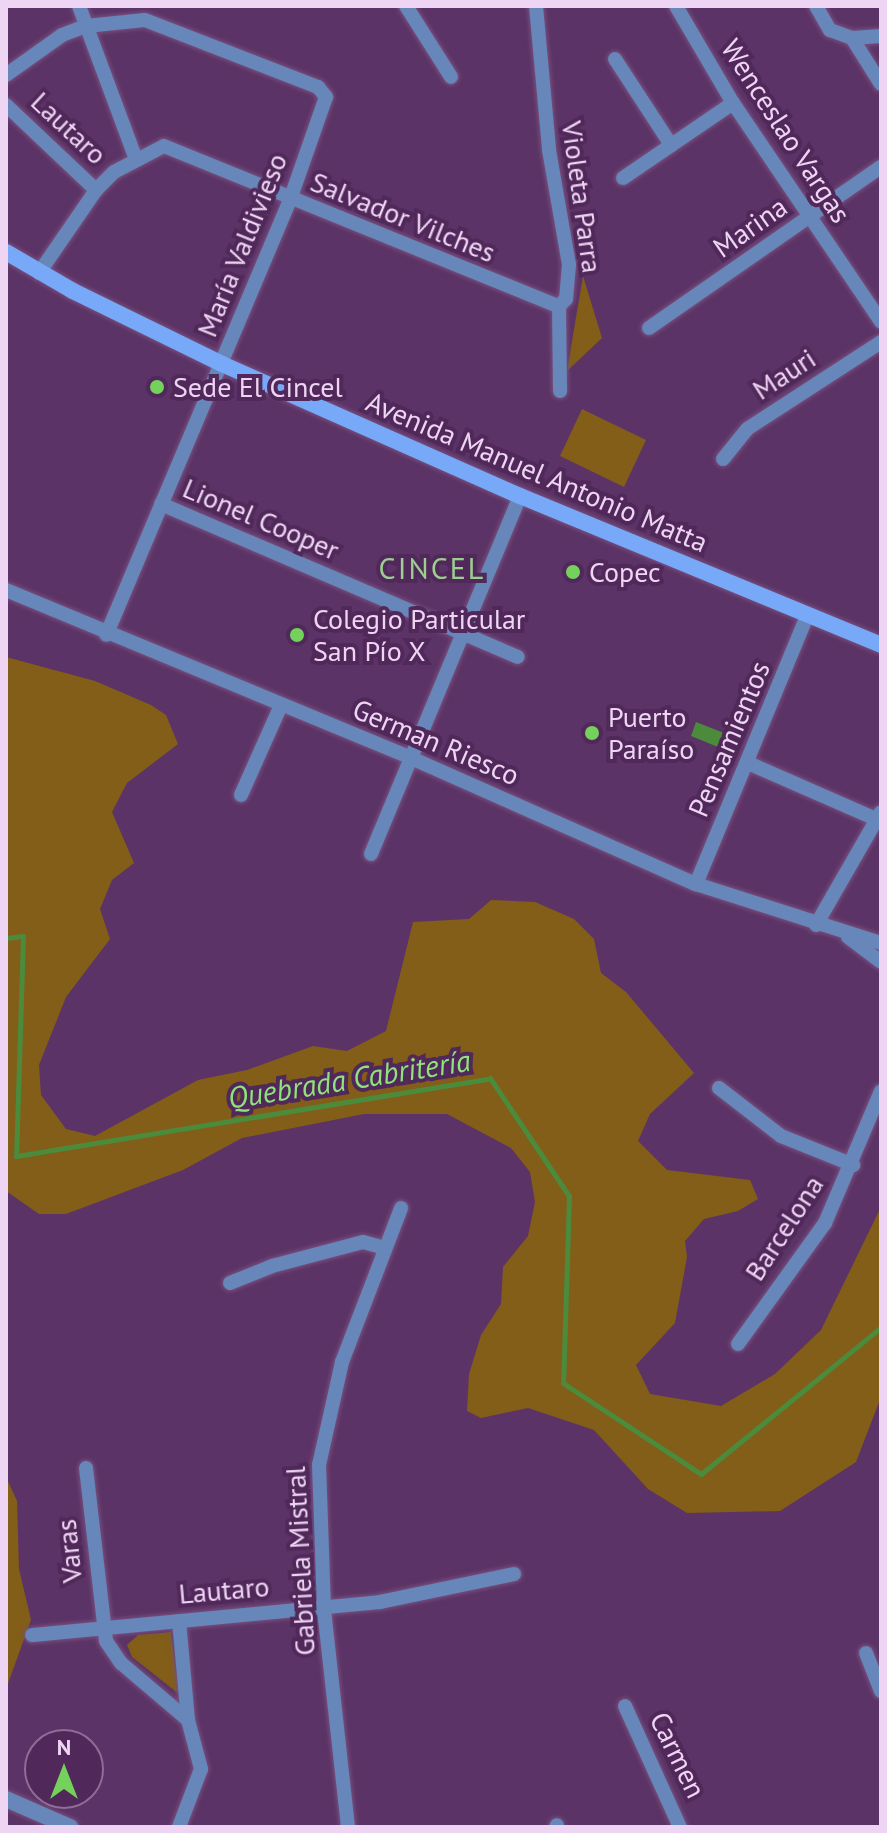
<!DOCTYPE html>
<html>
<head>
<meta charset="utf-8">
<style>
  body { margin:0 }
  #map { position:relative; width:887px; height:1833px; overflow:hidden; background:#5c3366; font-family:"PT Sans",sans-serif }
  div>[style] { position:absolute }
  .green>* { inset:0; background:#825e18 }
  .water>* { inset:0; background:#4c8a3c }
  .stream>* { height:5px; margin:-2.5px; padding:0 2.5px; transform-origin:2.5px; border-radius:2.5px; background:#4c8a3c }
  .roads { filter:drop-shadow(0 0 2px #76507f) drop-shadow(0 0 2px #76507f) }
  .minor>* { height:14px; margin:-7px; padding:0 7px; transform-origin:7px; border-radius:7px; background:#6786b9 }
  .tertiary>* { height:16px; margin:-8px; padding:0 8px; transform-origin:8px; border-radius:8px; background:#6786b9 }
  .secondary>* { height:16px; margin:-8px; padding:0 8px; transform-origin:8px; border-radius:8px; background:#77a9f8 }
  .dots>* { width:22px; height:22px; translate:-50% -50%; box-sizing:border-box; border:4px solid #51285a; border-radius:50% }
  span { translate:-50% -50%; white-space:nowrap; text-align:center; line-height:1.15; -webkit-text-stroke:8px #51285a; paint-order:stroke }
  .street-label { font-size:28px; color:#edd5f3 }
  .poi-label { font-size:28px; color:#edd5f3 }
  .left { translate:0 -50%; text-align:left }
  .neighbourhood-label { font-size:30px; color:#9cce90; letter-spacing:2px }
  .water-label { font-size:30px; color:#90e37c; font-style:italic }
  .frame { position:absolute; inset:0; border:8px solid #edd5f3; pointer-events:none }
  .north { position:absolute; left:24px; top:1729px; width:80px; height:80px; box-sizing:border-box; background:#51285a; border:2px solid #8f6d97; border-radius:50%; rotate:0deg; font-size:22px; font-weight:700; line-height:32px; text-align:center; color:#edd5f3 }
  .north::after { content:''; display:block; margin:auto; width:28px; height:36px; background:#74d25c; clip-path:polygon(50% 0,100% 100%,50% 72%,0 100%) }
</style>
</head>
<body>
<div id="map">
  <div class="green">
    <i style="clip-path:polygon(583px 276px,602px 338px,567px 371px)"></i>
    <i style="clip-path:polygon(582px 409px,646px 440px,624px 487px,560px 456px)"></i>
    <i style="clip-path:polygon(6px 657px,95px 681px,151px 705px,166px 715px,178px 744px,127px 783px,112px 812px,134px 863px,112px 880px,100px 909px,110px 939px,66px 997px,39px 1065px,41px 1095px,66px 1129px,95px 1136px,198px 1080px,247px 1070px,313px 1046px,347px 1051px,386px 1031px,413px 922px,469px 919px,491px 900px,535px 902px,574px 919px,594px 939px,601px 973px,626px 992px,694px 1073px,650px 1114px,638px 1141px,667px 1170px,750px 1180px,758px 1199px,738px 1211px,704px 1219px,685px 1241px,687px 1257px,675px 1323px,636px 1365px,650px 1394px,721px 1406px,775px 1374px,821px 1330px,881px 1207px,881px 1397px,856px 1462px,780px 1511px,687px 1513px,648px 1489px,594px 1430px,528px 1408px,481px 1418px,467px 1411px,469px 1374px,481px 1335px,501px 1304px,503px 1267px,528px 1236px,535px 1202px,530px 1172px,511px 1148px,447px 1114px,364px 1114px,242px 1138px,183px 1170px,66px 1214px,39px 1214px,6px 1191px)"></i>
    <i style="clip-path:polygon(6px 1477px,17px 1501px,19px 1569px,31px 1620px,6px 1689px)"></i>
    <i style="clip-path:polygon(171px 1632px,179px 1694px,132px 1657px,127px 1645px,138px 1635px)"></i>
  </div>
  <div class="water">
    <i style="clip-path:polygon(696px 722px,724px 733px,718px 747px,691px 736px)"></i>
  </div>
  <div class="stream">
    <i style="left:6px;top:938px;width:17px;rotate:-7deg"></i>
    <i style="left:23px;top:936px;width:220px;rotate:91.8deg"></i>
    <i style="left:16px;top:1156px;width:480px;rotate:-9.3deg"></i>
    <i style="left:490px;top:1078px;width:142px;rotate:56.2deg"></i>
    <i style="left:569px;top:1196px;width:187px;rotate:91.8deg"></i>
    <i style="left:563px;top:1383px;width:165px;rotate:33.4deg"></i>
    <i style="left:701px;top:1474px;width:232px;rotate:-39.2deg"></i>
  </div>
  <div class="roads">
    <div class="minor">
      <i style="left:79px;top:6px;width:163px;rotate:69.6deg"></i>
      <i style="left:406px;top:6px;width:84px;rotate:57.6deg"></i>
      <i style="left:536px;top:6px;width:145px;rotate:84.8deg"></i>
      <i style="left:549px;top:150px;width:117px;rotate:80.1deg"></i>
      <i style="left:569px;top:265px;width:34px;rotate:95deg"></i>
      <i style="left:566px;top:299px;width:10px;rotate:135deg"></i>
      <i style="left:559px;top:306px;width:85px;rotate:89.3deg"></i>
      <i style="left:676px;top:6px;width:113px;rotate:59.6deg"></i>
      <i style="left:733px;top:103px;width:264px;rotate:55.9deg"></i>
      <i style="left:816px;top:6px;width:28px;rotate:60deg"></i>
      <i style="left:830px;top:30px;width:23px;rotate:20deg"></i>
      <i style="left:852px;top:38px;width:54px;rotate:57.8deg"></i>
      <i style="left:852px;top:38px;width:29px;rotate:-4deg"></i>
      <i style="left:615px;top:59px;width:103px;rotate:56.9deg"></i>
      <i style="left:6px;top:75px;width:69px;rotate:-35.5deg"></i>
      <i style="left:62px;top:35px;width:26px;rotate:-21deg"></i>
      <i style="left:86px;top:26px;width:59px;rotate:-5.8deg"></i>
      <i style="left:145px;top:20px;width:186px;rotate:21.2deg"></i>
      <i style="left:318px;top:87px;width:13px;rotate:51deg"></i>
      <i style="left:326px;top:97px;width:109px;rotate:109.3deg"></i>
      <i style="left:290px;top:200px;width:472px;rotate:112.9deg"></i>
      <i style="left:6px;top:105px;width:124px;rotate:43.4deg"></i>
      <i style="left:623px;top:178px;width:133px;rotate:-34.3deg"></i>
      <i style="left:39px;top:273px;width:101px;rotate:-55.5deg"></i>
      <i style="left:96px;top:190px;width:25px;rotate:-45deg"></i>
      <i style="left:114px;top:172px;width:56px;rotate:-27.5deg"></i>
      <i style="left:164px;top:146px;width:426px;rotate:22.1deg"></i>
      <i style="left:649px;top:328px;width:282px;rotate:-34.8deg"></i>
      <i style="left:723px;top:459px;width:38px;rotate:-51deg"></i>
      <i style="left:747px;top:429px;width:160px;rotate:-33deg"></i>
      <i style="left:161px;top:504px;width:388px;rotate:23.2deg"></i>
      <i style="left:6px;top:590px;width:438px;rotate:22.5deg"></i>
      <i style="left:411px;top:758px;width:312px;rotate:23.9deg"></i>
      <i style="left:696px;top:884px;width:194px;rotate:17.7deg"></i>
      <i style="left:748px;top:763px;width:140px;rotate:23.6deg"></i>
      <i style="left:241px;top:795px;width:98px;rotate:-66deg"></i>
      <i style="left:371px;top:854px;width:388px;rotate:-67.4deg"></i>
      <i style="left:696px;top:884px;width:292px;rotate:-67.5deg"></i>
      <i style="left:816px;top:925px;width:130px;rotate:-60.1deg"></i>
      <i style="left:848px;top:937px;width:41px;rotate:37.1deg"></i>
      <i style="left:719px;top:1088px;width:78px;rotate:37.7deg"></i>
      <i style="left:781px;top:1136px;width:78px;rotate:21.9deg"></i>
      <i style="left:230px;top:1283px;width:45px;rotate:-22deg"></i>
      <i style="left:272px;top:1266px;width:94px;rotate:-14.8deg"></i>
      <i style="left:363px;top:1242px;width:23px;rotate:15deg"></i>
      <i style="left:738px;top:1344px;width:149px;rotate:-54.3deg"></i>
      <i style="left:825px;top:1223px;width:143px;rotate:-67deg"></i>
      <i style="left:86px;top:1468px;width:174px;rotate:83.4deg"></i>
      <i style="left:106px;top:1641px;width:27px;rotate:56deg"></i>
      <i style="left:121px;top:1663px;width:88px;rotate:40.4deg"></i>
      <i style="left:179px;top:1621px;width:99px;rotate:84.8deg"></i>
      <i style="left:188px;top:1720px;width:51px;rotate:75.1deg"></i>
      <i style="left:201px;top:1769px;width:62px;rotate:110.8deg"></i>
      <i style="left:32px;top:1635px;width:350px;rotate:-5.4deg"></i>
      <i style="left:380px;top:1602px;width:137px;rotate:-11.8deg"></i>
      <i style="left:866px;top:1653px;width:41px;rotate:68.5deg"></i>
      <i style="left:625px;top:1706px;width:133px;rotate:65.6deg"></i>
      <i style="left:348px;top:1827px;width:220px;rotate:-96.3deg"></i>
      <i style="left:324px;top:1608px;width:143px;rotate:-92deg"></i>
      <i style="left:319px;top:1465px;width:106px;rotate:-77.4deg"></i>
      <i style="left:342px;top:1362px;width:165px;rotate:-69deg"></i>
      <i style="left:556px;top:1827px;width:2px;rotate:-63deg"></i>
    </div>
    <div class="tertiary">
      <i style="left:6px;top:1799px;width:70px;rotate:23.6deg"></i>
    </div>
    <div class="secondary">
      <i style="left:6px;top:252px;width:78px;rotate:30.2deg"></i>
      <i style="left:73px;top:291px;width:166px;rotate:26.1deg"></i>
      <i style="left:222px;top:364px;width:326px;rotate:23.9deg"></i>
      <i style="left:520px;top:496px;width:391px;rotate:22.4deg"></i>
    </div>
  </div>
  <div class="dots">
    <i style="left:157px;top:387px;background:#74d25c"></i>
    <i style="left:573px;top:572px;background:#74d25c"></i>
    <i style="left:297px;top:635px;background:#74d25c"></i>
    <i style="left:592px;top:733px;background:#74d25c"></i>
  </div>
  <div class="street-label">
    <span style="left:69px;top:128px;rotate:43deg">Lautaro</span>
    <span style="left:786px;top:131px;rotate:57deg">Wenceslao Vargas</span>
    <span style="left:582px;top:197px;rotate:82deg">Violeta Parra</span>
    <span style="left:403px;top:217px;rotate:22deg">Salvador Vilches</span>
    <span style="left:750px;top:227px;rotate:-35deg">Marina</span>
    <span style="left:242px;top:245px;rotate:-68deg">María Valdivieso</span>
    <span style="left:784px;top:374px;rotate:-33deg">Mauri</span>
    <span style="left:537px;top:472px;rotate:23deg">Avenida Manuel Antonio Matta</span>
    <span style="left:261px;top:519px;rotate:23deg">Lionel Cooper</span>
    <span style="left:729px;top:739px;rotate:-67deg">Pensamientos</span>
    <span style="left:436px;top:742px;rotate:23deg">German Riesco</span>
    <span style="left:784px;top:1228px;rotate:-57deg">Barcelona</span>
    <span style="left:69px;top:1551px;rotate:-96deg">Varas</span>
    <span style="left:300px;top:1561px;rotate:-93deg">Gabriela Mistral</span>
    <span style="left:224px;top:1590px;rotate:-5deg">Lautaro</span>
    <span style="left:678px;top:1755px;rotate:64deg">Carmen</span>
  </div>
  <div class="poi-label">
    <span class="left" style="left:173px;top:387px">Sede El Cincel</span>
    <span class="left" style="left:589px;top:572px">Copec</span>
    <span class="left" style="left:313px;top:635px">Colegio Particular<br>San Pío X</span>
    <span class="left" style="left:608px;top:733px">Puerto<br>Paraíso</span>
  </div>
  <div class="neighbourhood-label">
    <span style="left:432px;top:568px">CINCEL</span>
  </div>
  <div class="water-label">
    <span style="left:349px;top:1079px;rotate:-9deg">Quebrada Cabritería</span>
  </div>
  <div class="frame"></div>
  <div class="north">N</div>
</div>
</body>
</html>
